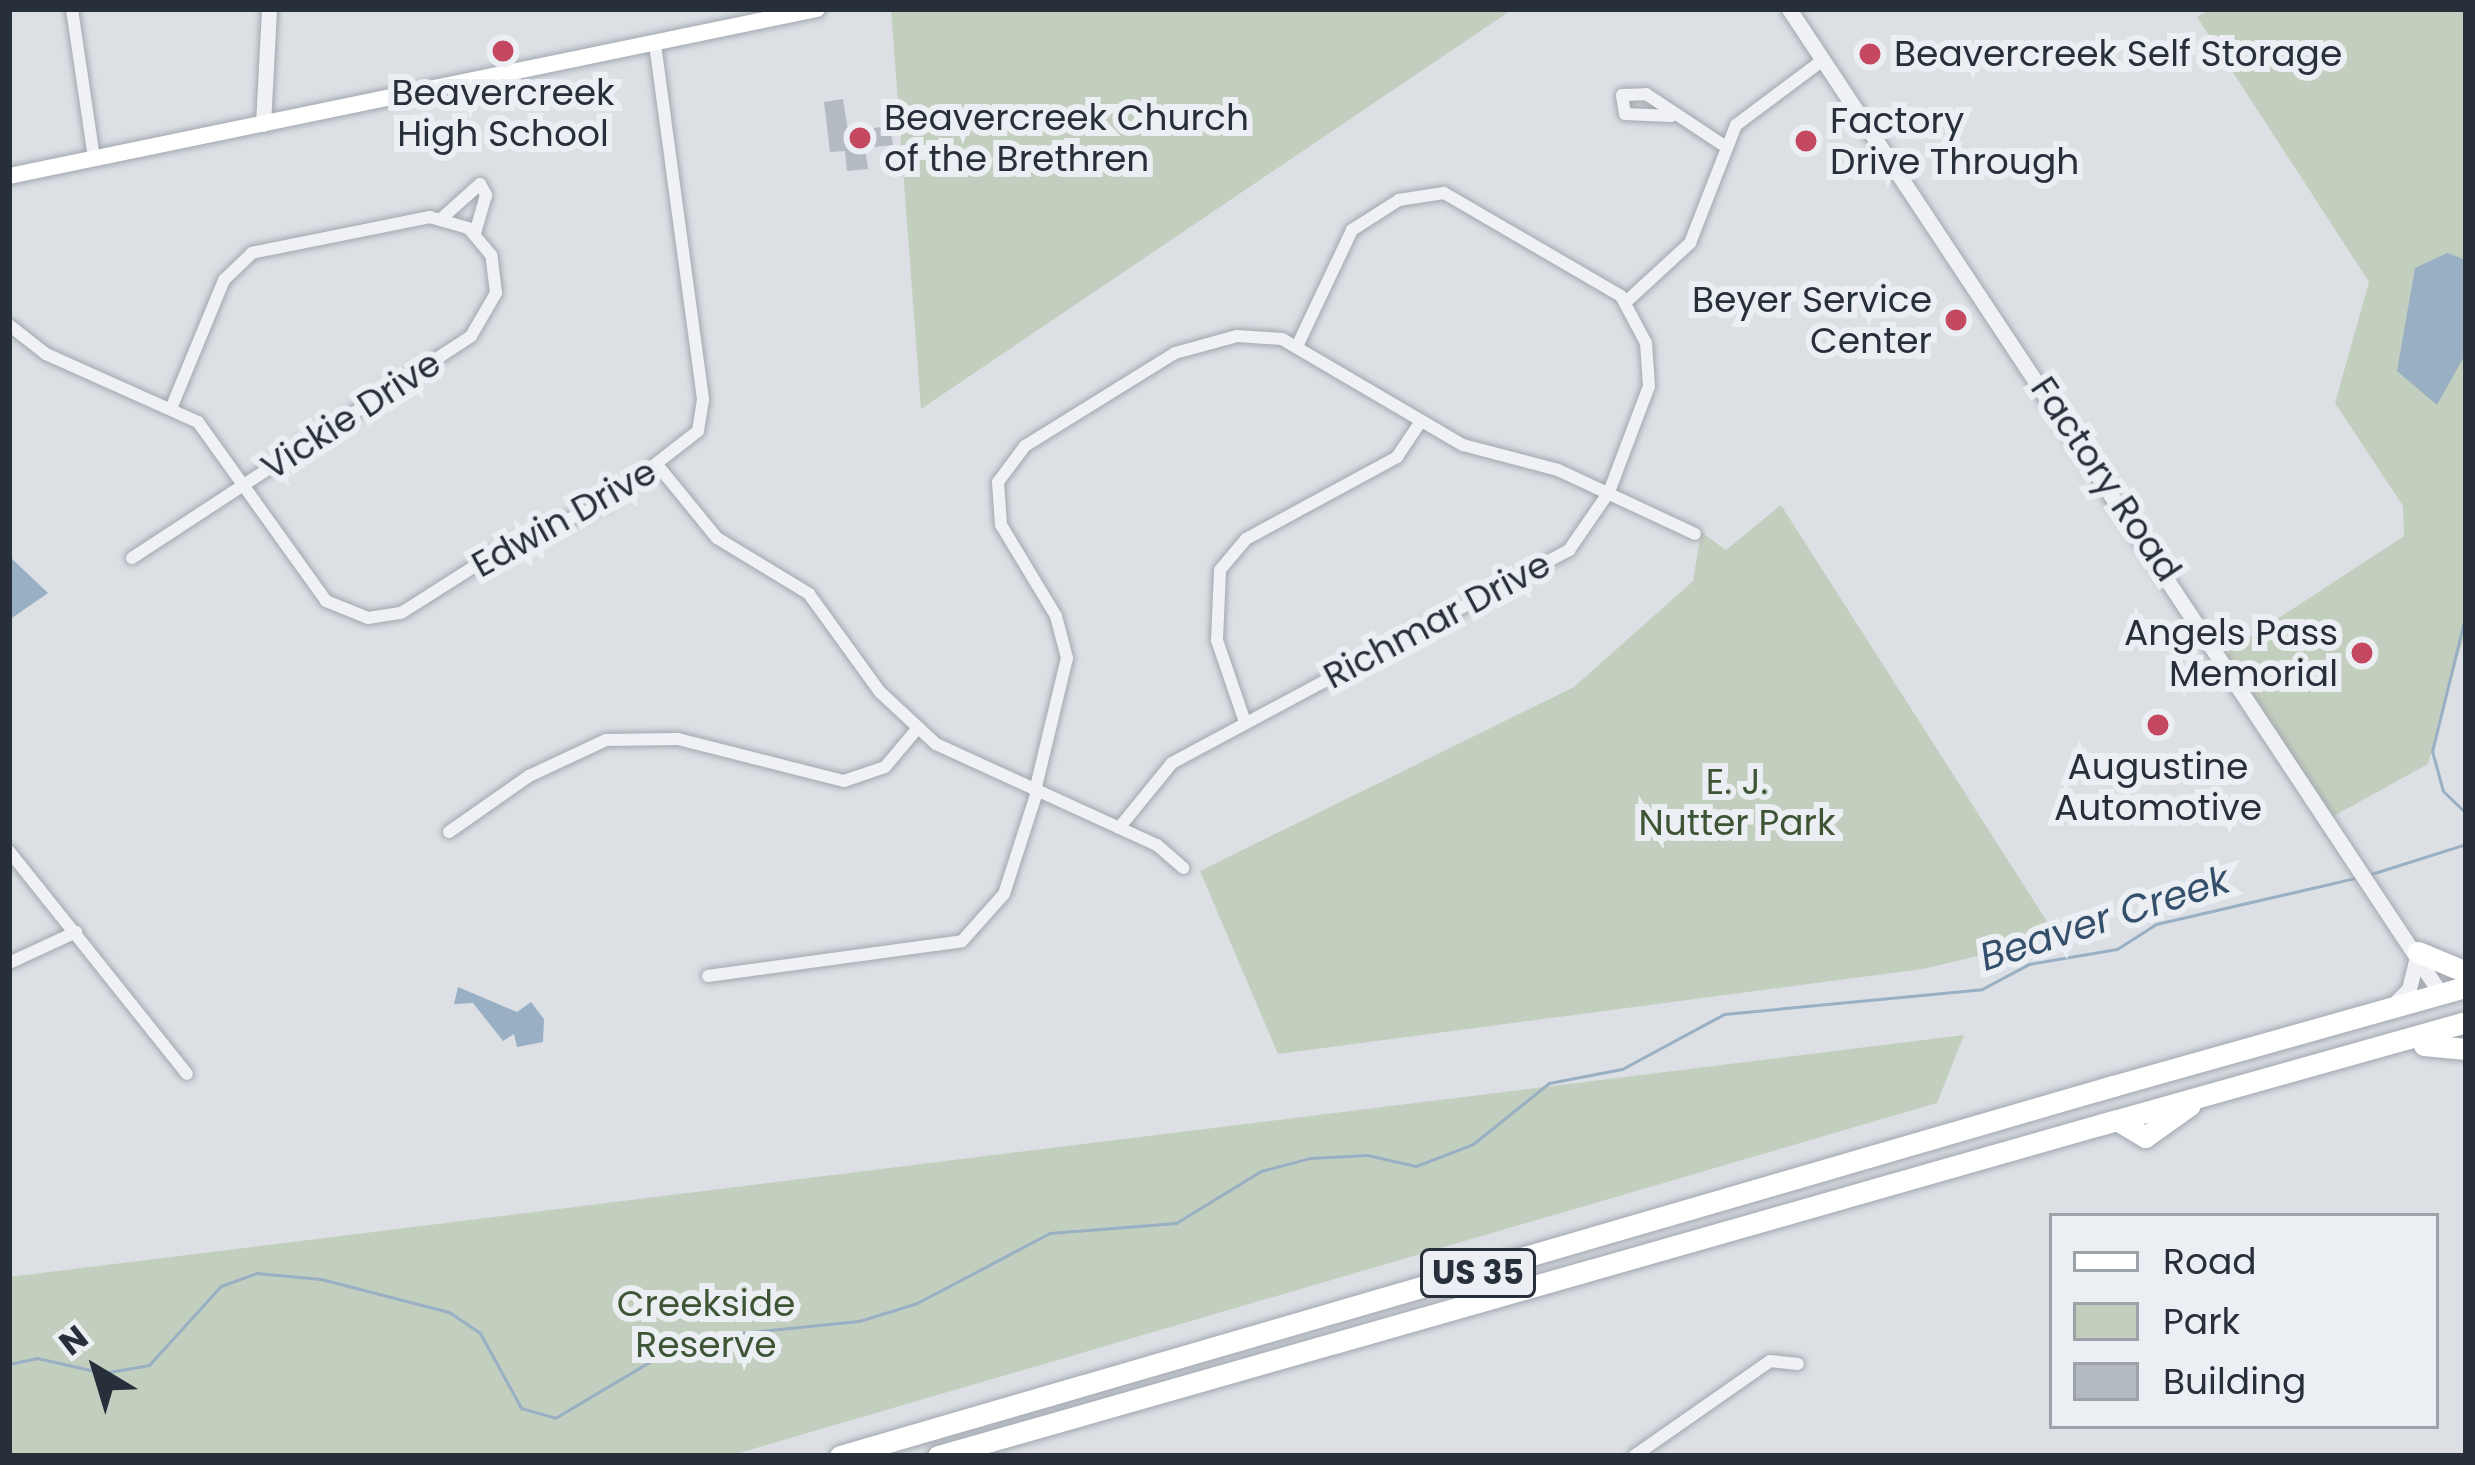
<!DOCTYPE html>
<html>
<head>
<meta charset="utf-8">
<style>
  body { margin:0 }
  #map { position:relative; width:2475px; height:1465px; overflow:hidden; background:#dce0e5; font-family:Poppins,sans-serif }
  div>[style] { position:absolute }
  .green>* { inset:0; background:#c3cfbe }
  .water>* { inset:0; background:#99afc4 }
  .stream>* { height:3px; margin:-1.5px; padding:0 1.5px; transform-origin:1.5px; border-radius:1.5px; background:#99afc4 }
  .building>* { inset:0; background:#b4bac2 }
  .roads { filter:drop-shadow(0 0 3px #a2a7af) drop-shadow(0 0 3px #a2a7af) }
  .minor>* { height:12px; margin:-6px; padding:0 6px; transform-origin:6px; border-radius:6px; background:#eff1f4 }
  .tertiary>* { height:15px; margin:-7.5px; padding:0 7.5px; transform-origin:7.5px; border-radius:7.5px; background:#eff1f4 }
  .secondary>* { height:16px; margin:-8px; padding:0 8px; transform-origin:8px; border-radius:8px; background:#fff }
  .trunk>* { height:21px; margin:-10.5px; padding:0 10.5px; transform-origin:10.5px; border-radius:10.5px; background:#fff }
  .motorway>* { height:21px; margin:-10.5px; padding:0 10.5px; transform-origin:10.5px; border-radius:10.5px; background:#fff }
  .dots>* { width:33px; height:33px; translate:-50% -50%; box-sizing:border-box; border:6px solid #ebeff3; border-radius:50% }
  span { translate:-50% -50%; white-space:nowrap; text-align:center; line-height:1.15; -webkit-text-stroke:12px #ebeff3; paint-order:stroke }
  .shield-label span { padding:3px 9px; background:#ebeff3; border:3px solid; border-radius:9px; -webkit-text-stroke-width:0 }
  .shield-label { font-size:33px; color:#272f3b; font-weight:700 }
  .poi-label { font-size:36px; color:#272f3b }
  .left { translate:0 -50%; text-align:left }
  .right { translate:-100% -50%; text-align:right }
  .street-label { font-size:36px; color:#272f3b }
  .park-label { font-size:36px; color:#3d5535 }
  .water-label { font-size:39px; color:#344f6b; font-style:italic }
  .frame { position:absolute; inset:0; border:12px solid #272f3b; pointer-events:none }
  .legend { position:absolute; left:2049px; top:1213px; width:390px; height:216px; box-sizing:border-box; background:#ebeff3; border:3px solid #9da2a9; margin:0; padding:15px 21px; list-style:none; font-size:36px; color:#272f3b }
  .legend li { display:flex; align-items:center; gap:24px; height:60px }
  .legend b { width:60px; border:3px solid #9da2a9 }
  .north { position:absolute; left:36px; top:1309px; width:120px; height:120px; -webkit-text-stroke:9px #ebeff3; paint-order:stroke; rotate:322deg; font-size:33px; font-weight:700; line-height:48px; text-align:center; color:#272f3b }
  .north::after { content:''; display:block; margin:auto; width:42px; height:54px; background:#272f3b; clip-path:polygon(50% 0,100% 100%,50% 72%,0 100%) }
</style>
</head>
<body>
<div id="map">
  <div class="green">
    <i style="clip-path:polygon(891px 9px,1513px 9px,921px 409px)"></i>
    <i style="clip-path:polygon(2211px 9px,2466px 9px,2466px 629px,2428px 764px,2330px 818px,2222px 655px,2404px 536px,2403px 506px,2335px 403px,2369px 282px,2197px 17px)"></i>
    <i style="clip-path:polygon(1781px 505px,2057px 937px,1923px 969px,1278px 1054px,1200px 871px,1574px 687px,1693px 581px,1701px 532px,1726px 550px)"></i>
    <i style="clip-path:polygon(1964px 1035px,1937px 1103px,729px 1456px,9px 1456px,9px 1277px)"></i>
  </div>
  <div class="water">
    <i style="clip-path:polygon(2447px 253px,2466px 260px,2466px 353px,2437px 405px,2397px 371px,2415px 268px)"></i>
    <i style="clip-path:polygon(9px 556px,48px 593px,9px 620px)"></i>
    <i style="clip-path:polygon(458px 987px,517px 1012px,531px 1002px,544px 1019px,543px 1042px,517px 1047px,514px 1034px,503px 1041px,473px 1003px,454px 1004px)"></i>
  </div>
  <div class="stream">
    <i style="left:2466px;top:613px;width:142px;rotate:103.8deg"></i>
    <i style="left:2432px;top:751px;width:41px;rotate:74.6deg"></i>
    <i style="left:2443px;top:791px;width:32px;rotate:44deg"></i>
    <i style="left:2371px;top:874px;width:100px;rotate:-17.5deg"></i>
    <i style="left:9px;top:1364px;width:29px;rotate:-12deg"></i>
    <i style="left:37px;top:1358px;width:68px;rotate:12.8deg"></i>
    <i style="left:103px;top:1373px;width:47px;rotate:-9.9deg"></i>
    <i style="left:149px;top:1365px;width:107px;rotate:-47.7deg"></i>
    <i style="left:221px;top:1286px;width:37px;rotate:-20deg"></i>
    <i style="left:256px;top:1273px;width:65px;rotate:5.3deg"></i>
    <i style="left:321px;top:1279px;width:132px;rotate:14.5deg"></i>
    <i style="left:449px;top:1312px;width:37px;rotate:34deg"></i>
    <i style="left:480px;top:1333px;width:85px;rotate:61.3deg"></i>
    <i style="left:521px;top:1408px;width:35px;rotate:16deg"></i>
    <i style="left:555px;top:1418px;width:157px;rotate:-30.7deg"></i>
    <i style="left:690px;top:1338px;width:170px;rotate:-5.7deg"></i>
    <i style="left:859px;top:1321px;width:61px;rotate:-17.2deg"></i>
    <i style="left:917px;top:1303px;width:150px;rotate:-27.8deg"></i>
    <i style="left:1050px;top:1233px;width:126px;rotate:-4.5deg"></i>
    <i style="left:1176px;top:1223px;width:100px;rotate:-31.5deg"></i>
    <i style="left:1261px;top:1171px;width:51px;rotate:-14.9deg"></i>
    <i style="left:1310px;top:1158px;width:57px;rotate:-3deg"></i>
    <i style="left:1367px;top:1155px;width:50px;rotate:12.7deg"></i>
    <i style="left:1416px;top:1166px;width:61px;rotate:-21.1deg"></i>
    <i style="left:1473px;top:1144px;width:97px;rotate:-38.8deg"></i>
    <i style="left:1549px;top:1083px;width:74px;rotate:-10.9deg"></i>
    <i style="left:1622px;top:1069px;width:116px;rotate:-28.3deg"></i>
    <i style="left:1724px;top:1014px;width:259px;rotate:-5.5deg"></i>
    <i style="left:1982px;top:989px;width:53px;rotate:-28deg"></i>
    <i style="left:2029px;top:964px;width:89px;rotate:-9.7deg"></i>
    <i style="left:2117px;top:949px;width:46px;rotate:-32.7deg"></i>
    <i style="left:2156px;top:924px;width:205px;rotate:-13deg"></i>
  </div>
  <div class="building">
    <i style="clip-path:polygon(843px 99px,848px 131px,890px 126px,893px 145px,865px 148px,868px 169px,847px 171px,845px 151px,830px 152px,824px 102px)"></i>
  </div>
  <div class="roads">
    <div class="minor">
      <i style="left:72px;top:9px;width:151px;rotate:81.6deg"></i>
      <i style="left:1671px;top:116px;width:46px;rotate:-177.5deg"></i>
      <i style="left:1625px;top:114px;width:19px;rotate:-99deg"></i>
      <i style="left:1622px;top:95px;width:24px;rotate:-2deg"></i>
      <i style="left:1646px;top:94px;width:92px;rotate:33.5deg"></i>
      <i style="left:442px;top:218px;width:51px;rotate:-41.8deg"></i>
      <i style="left:480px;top:184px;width:13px;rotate:61deg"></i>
      <i style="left:486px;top:195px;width:40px;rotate:106deg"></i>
      <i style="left:1627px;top:301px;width:86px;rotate:-42.6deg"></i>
      <i style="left:1690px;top:243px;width:127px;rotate:-68.7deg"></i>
      <i style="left:1736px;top:125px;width:109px;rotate:-36.8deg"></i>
      <i style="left:9px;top:325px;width:47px;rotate:38.1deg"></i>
      <i style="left:46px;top:354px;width:167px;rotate:24.1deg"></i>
      <i style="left:198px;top:422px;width:220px;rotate:54.4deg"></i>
      <i style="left:326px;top:601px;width:45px;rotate:22deg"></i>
      <i style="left:368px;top:618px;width:33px;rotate:-9deg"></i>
      <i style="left:401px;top:613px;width:123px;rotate:-32.4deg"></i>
      <i style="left:505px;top:547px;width:108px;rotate:-23.5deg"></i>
      <i style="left:604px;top:504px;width:119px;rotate:-37.8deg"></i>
      <i style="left:698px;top:431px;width:32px;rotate:-81deg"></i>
      <i style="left:703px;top:399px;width:359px;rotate:-97.7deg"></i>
      <i style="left:659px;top:467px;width:92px;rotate:50.8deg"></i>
      <i style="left:717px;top:538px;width:108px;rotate:31.3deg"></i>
      <i style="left:809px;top:594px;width:121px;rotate:54.1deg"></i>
      <i style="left:880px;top:692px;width:76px;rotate:42.9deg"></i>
      <i style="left:936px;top:744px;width:243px;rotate:24.6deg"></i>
      <i style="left:1157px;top:845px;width:35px;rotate:41deg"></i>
      <i style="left:132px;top:558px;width:405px;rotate:-33.2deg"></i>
      <i style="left:471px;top:336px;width:50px;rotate:-59.8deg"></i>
      <i style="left:496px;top:293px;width:38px;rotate:-97deg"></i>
      <i style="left:491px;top:255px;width:35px;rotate:-130deg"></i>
      <i style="left:468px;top:228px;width:40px;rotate:-164deg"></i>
      <i style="left:430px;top:217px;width:182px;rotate:168.6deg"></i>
      <i style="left:252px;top:253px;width:39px;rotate:136deg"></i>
      <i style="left:224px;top:280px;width:136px;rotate:112.4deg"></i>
      <i style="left:1245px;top:722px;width:87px;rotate:-108.9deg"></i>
      <i style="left:1217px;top:640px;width:70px;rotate:-87.5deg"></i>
      <i style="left:1220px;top:570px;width:40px;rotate:-50deg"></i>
      <i style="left:1246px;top:539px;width:172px;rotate:-28.5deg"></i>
      <i style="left:1397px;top:457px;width:43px;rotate:-56.3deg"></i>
      <i style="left:1035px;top:791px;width:137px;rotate:-76.5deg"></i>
      <i style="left:1067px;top:658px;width:43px;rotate:-104.7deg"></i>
      <i style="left:1056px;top:616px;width:106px;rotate:-121.1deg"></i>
      <i style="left:1001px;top:525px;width:43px;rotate:-94deg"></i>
      <i style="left:998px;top:482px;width:45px;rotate:-53.1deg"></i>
      <i style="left:1025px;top:446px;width:176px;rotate:-31.8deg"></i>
      <i style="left:1175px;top:353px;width:64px;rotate:-15.3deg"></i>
      <i style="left:1237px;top:336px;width:45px;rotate:3.8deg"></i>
      <i style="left:1282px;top:339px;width:210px;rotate:30.4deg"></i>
      <i style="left:1463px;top:445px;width:98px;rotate:14.7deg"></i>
      <i style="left:1558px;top:470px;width:151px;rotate:25deg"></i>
      <i style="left:1119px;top:828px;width:84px;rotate:-50.8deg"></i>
      <i style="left:1172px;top:763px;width:451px;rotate:-28.2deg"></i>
      <i style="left:1569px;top:550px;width:70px;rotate:-55.4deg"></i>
      <i style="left:1609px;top:492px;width:113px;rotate:-69.3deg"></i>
      <i style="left:1649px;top:386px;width:43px;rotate:-94deg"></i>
      <i style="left:1646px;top:343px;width:53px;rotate:-118deg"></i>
      <i style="left:1621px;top:296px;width:205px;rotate:-149.8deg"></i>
      <i style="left:1444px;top:193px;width:46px;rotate:171.2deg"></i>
      <i style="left:1399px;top:200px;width:56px;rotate:147.4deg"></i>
      <i style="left:1352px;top:230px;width:126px;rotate:115.3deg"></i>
      <i style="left:449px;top:832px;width:98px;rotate:-35deg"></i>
      <i style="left:529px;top:776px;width:85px;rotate:-25.1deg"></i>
      <i style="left:606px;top:740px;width:72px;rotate:-0.8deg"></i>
      <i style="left:678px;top:739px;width:171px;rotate:14.2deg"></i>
      <i style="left:844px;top:781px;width:43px;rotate:-18.9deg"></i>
      <i style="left:885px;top:767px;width:50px;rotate:-49.9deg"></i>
      <i style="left:9px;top:851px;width:285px;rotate:51.4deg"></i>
      <i style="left:9px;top:963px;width:74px;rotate:-24.8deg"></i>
      <i style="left:708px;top:976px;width:256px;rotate:-7.8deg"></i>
      <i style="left:962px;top:941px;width:63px;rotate:-48.2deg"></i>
      <i style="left:1004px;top:894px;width:107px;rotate:-72.1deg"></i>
      <i style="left:1634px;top:1456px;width:166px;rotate:-34.9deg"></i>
      <i style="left:1770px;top:1361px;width:28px;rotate:6deg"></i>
    </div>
    <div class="tertiary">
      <i style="left:1789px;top:9px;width:1181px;rotate:56.5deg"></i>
      <i style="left:263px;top:124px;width:115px;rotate:-87deg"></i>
      <i style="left:2392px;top:1006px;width:24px;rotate:-45deg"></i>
      <i style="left:2409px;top:989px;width:38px;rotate:-76deg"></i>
    </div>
    <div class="secondary">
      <i style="left:9px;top:176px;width:825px;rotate:-11.68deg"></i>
    </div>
    <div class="trunk">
      <i style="left:2418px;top:952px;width:52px;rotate:22.6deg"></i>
      <i style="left:2424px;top:1045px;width:42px;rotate:5.4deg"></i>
      <i style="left:2113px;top:1086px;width:367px;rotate:-15.7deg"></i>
      <i style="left:2117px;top:1120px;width:362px;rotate:-15.7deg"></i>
      <i style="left:2117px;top:1120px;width:33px;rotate:31deg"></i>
      <i style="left:2145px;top:1137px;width:55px;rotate:-35.4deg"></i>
    </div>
    <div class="motorway">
      <i style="left:840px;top:1456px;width:1326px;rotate:-16.21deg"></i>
      <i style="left:938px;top:1456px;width:1226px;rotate:-15.91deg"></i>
    </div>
  </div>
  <div class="dots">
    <i style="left:503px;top:51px;background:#c44860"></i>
    <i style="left:1870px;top:54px;background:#c44860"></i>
    <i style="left:860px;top:138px;background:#c44860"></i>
    <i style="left:1806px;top:141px;background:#c44860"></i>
    <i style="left:1956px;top:320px;background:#c44860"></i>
    <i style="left:2362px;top:653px;background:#c44860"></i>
    <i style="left:2158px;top:725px;background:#c44860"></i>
  </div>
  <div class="shield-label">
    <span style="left:1478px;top:1273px">US 35</span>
  </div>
  <div class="poi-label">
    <span class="left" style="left:1894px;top:54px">Beavercreek Self Storage</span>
    <span style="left:503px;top:113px">Beavercreek<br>High School</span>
    <span class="left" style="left:884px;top:138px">Beavercreek Church<br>of the Brethren</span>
    <span class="left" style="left:1830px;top:141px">Factory<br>Drive Through</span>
    <span class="right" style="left:1932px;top:320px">Beyer Service<br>Center</span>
    <span class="right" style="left:2338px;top:653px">Angels Pass<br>Memorial</span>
    <span style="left:2158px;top:787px">Augustine<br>Automotive</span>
  </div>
  <div class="street-label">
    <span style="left:351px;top:415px;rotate:-33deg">Vickie Drive</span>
    <span style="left:2106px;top:479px;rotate:56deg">Factory Road</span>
    <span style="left:564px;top:518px;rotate:-29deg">Edwin Drive</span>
    <span style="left:1437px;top:620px;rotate:-28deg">Richmar Drive</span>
  </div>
  <div class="park-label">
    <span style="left:1737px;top:802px">E. J.<br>Nutter Park</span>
    <span style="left:706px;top:1324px">Creekside<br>Reserve</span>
  </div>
  <div class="water-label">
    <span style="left:2105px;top:919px;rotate:-18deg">Beaver Creek</span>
  </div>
  <div class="frame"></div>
  <ul class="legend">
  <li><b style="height:15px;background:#fff"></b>Road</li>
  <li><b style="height:33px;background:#c3cfbe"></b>Park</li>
  <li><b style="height:33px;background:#b4bac2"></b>Building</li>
  </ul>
  <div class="north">N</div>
</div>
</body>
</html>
